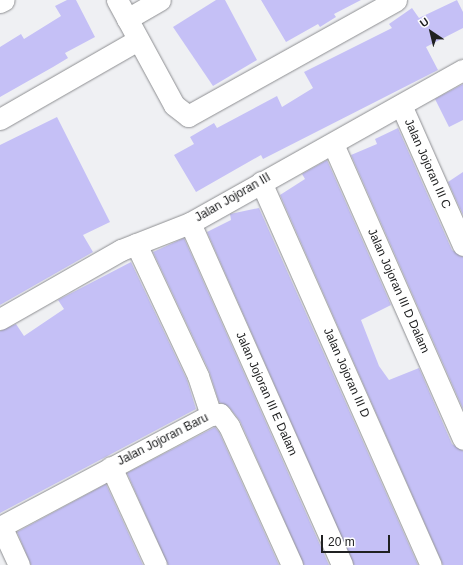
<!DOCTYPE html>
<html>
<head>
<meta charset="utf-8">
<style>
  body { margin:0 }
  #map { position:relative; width:463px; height:565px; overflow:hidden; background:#eff0f3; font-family:Helvetica,sans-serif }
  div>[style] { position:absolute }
  .building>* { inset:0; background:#c5c0f6 }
  .roads { filter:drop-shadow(0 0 1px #8d8e91) drop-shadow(0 0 1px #8d8e91) }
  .street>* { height:21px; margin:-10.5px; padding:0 10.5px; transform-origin:10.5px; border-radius:10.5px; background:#fff }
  span { translate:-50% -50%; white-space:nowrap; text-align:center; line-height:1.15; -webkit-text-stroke:3px #fff; paint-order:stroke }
  .street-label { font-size:12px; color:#202122 }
  .north { position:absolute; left:411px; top:12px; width:40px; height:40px; -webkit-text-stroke:3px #fff; paint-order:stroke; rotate:325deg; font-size:11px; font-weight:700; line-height:16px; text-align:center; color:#202122 }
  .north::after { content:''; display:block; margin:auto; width:14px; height:18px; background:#202122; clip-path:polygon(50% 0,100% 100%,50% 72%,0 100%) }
  .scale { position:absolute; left:321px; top:535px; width:69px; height:18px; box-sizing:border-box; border:2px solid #202122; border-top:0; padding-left:5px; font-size:12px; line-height:14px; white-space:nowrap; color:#202122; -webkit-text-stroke:3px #fff; paint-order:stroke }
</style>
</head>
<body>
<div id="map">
  <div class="building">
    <i style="clip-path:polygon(67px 0,76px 0,95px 37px,65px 53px,68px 58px,53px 67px,0 97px,0 47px,21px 34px,24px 39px,61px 16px,55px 6px)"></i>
    <i style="clip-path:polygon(216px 0,225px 0,257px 60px,213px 86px,173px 27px)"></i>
    <i style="clip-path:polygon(261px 0,361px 0,334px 14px,336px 17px,320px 27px,318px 24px,286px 42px)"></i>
    <i style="clip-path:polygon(457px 0,463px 12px,463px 28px,426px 47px,438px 70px,263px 159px,261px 155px,196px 192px,174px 155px,194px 144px,190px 137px,214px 123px,217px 128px,277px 96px,282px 107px,313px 88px,304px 72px,392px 28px,389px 24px,412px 8px,419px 18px)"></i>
    <i style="clip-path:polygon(463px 84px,463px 120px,449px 127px,435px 99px)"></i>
    <i style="clip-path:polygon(57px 117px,110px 222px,83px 235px,93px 252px,0 305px,0 145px)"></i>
    <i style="clip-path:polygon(398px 128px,452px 250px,463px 257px,463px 409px,351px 155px,377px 144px,375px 139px)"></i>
    <i style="clip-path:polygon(327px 160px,391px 305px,361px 320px,379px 366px,389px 380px,419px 368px,452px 444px,463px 451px,463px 565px,443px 565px,280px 195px,305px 179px,302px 174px)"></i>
    <i style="clip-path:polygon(463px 172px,463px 215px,448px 182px)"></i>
    <i style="clip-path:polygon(259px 208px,418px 565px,354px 565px,207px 232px,231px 220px,230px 214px)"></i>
    <i style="clip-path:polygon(184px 238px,329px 565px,304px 565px,240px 421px,229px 407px,219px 402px,209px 371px,153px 252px)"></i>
    <i style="clip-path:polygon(131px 262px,187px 380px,196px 409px,0 513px,0 331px,16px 324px,24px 336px,64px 309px,58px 300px)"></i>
    <i style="clip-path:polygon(215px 427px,219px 432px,279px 565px,168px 565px,127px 473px)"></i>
    <i style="clip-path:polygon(106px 484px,143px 565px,31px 565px,17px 532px)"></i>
  </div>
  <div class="roads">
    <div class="street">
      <i style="left:117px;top:0;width:119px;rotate:61.5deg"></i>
      <i style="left:174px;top:105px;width:18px;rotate:38deg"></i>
      <i style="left:188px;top:116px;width:238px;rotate:-29.1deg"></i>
      <i style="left:0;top:2px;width:4px;rotate:-27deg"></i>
      <i style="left:127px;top:19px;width:38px;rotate:-30deg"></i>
      <i style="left:401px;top:105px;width:153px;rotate:66.1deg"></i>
      <i style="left:0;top:119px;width:159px;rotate:-29.8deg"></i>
      <i style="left:333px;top:144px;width:322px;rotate:66.2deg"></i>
      <i style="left:261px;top:182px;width:419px;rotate:66.1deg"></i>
      <i style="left:190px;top:223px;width:374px;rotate:66deg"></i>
      <i style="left:136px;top:244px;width:146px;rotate:64.8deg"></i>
      <i style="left:198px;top:376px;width:41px;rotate:71.6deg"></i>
      <i style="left:0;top:319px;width:139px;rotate:-29.7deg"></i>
      <i style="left:121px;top:250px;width:74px;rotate:-21.4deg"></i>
      <i style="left:190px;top:223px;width:313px;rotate:-29.3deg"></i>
      <i style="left:111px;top:467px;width:108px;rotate:65.3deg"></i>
      <i style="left:1px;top:526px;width:43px;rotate:65.2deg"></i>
      <i style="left:0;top:527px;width:239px;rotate:-28deg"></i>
      <i style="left:211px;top:415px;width:9px;rotate:-6deg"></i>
      <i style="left:220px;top:414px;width:15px;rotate:53deg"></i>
      <i style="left:229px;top:426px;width:153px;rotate:65.6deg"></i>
    </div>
  </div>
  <div class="street-label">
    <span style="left:427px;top:164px;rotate:66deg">Jalan Jojoran III C</span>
    <span style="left:233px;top:198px;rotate:-30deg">Jalan Jojoran III</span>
    <span style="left:398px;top:291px;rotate:66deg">Jalan Jojoran III D Dalam</span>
    <span style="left:346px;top:373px;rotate:66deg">Jalan Jojoran III D</span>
    <span style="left:266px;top:394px;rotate:66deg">Jalan Jojoran III E Dalam</span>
    <span style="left:163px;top:440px;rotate:-27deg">Jalan Jojoran Baru</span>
  </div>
  <div class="north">U</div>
  <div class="scale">20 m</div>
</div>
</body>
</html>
